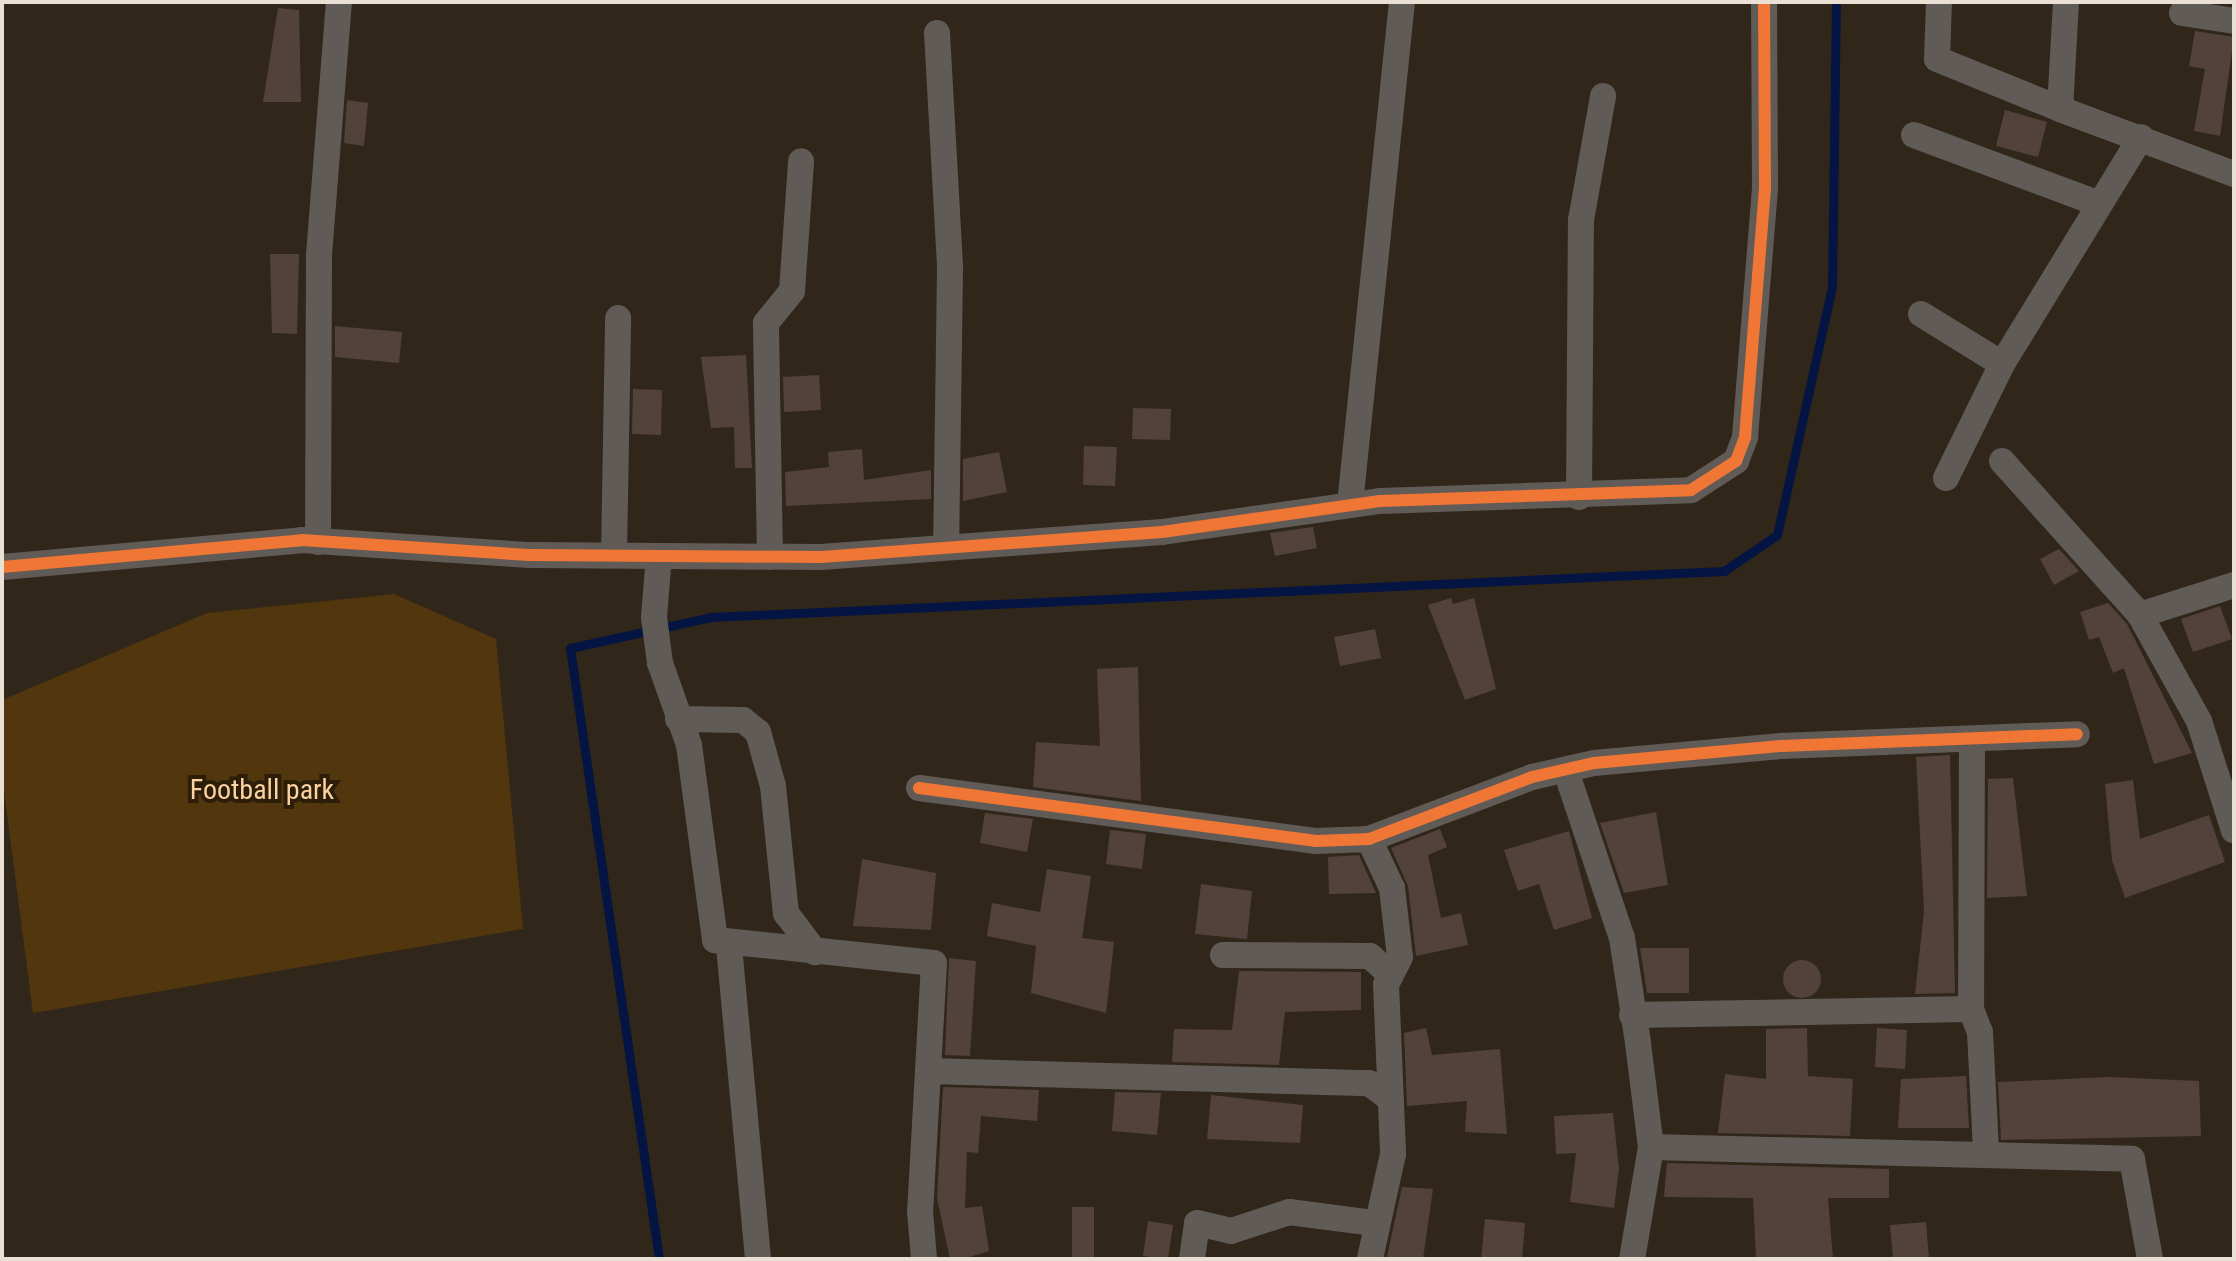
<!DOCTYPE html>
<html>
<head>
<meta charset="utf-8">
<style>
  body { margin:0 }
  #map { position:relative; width:2236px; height:1261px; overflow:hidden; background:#30271a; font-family:"Roboto Condensed",sans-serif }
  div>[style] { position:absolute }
  .green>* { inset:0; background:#51360e }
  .stream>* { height:9px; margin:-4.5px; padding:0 4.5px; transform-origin:4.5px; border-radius:4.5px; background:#041543 }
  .building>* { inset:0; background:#53423b }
  .round { border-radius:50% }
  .minor>* { height:26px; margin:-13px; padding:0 13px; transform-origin:13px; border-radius:13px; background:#605b56 }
  .cycleway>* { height:12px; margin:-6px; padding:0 6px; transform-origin:6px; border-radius:6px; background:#f07635 }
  span { translate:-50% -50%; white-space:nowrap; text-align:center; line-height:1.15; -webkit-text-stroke:8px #2d1e09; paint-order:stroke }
  .park-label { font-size:28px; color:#fbd2a0 }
  .frame { position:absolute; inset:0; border:4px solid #eae0d3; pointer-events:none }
</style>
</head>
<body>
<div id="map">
  <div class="green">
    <i style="clip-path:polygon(394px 594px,496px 639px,523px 929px,33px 1013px,2px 776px,2px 700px,207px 613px)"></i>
  </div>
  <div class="stream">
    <i style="left:659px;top:1259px;width:617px;rotate:-98.29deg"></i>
    <i style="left:570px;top:648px;width:144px;rotate:-12.4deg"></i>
    <i style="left:711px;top:617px;width:1014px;rotate:-2.6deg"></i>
    <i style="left:1724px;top:571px;width:64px;rotate:-34.2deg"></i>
    <i style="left:1777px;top:535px;width:254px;rotate:-77.5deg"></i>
    <i style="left:1832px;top:287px;width:285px;rotate:-89.2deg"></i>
  </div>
  <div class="building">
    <i style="clip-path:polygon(278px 8px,299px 10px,301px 102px,263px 102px)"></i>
    <i style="clip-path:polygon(2195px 31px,2234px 37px,2220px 136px,2194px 131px,2205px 69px,2189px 66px)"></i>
    <i style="clip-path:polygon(347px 100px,368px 103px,364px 146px,344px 143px)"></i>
    <i style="clip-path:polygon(2005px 110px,2047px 122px,2038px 157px,1996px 146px)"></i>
    <i style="clip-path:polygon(270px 254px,299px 254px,297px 334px,272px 333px)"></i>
    <i style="clip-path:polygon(335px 326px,402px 332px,399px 363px,335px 357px)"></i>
    <i style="clip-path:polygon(746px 355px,752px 468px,735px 468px,734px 427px,711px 428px,701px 357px)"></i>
    <i style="clip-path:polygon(819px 375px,821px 410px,784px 412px,783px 377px)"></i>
    <i style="clip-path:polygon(633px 389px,662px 390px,661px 435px,632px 434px)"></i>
    <i style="clip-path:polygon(1133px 408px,1171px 409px,1170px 440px,1132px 439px)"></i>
    <i style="clip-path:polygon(1084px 446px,1117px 447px,1115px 486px,1083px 485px)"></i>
    <i style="clip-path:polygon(862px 449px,864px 480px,931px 470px,931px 499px,786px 506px,785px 472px,829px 467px,828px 452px)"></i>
    <i style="clip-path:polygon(999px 452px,1007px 492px,963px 501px,963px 459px)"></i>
    <i style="clip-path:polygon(1313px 527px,1317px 548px,1275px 556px,1270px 533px)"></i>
    <i style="clip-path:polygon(2059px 549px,2079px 571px,2054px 585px,2040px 559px)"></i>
    <i style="clip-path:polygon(1451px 598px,1453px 604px,1474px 598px,1496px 689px,1465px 700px,1428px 605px)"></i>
    <i style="clip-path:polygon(2108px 603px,2127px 624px,2192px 753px,2154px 764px,2124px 668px,2113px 673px,2099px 637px,2089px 640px,2080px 612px)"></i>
    <i style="clip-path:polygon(2220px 606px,2232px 639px,2193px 652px,2181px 619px)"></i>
    <i style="clip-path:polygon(1375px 629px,1381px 658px,1340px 666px,1334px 637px)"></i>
    <i style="clip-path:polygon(1138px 667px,1141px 801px,1033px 787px,1036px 742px,1100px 746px,1097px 669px)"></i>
    <i style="clip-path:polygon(1950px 755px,1955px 993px,1915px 994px,1924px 911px,1916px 757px)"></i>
    <i style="clip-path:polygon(2013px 778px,2027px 896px,1987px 898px,1988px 779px)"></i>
    <i style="clip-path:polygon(2133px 780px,2140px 839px,2209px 815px,2225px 862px,2125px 898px,2112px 860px,2105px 784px)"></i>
    <i style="clip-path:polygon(1656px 812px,1668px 885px,1624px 893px,1600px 823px)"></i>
    <i style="clip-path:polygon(985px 813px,1033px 819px,1027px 852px,980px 843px)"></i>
    <i style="clip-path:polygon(1440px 829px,1447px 847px,1428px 855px,1441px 918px,1461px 913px,1468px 945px,1416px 956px,1408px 886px,1391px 848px)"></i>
    <i style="clip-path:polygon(1110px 830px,1146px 834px,1142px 869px,1106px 864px)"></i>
    <i style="clip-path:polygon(1569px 831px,1592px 918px,1554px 930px,1539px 884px,1518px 891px,1504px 850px)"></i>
    <i style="clip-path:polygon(1359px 855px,1376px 893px,1329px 894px,1328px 857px)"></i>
    <i style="clip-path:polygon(862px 859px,936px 873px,931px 930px,853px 926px)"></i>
    <i style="clip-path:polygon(1047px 869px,1091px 876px,1082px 938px,1114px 942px,1106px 1013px,1031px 993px,1036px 946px,987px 936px,992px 903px,1040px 912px)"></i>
    <i style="clip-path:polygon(1201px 884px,1252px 891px,1247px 939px,1195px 934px)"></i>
    <i style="clip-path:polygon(1640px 948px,1689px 948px,1689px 993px,1647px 993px)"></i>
    <i style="clip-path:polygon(949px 958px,976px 961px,970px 1056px,945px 1055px)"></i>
    <i class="round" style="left:1783px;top:960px;width:38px;height:38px"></i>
    <i style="clip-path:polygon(1239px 971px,1361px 972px,1361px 1010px,1285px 1012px,1279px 1065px,1172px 1062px,1174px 1029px,1232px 1030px)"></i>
    <i style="clip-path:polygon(1426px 1028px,1432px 1055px,1500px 1049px,1507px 1134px,1465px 1132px,1467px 1101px,1407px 1106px,1404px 1033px)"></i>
    <i style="clip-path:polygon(1807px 1028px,1808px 1076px,1853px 1079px,1850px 1136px,1718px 1133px,1725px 1074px,1766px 1079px,1766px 1029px)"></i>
    <i style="clip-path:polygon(1877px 1028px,1907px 1030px,1905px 1069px,1875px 1067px)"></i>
    <i style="clip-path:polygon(1966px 1076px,1969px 1128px,1898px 1128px,1901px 1079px)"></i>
    <i style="clip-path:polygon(2109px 1077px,2199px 1081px,2201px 1136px,2001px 1140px,1998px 1082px)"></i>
    <i style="clip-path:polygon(943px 1087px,1039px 1090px,1037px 1121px,981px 1116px,978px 1153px,967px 1152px,965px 1208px,982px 1206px,989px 1251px,963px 1259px,950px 1259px,937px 1198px)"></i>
    <i style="clip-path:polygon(1115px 1092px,1161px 1093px,1157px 1135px,1112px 1131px)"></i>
    <i style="clip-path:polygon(1211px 1095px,1303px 1105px,1300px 1143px,1207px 1139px)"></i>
    <i style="clip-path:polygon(1613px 1113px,1619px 1169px,1614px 1208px,1570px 1202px,1576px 1153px,1556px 1154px,1554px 1116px)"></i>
    <i style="clip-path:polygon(1667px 1163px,1889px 1169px,1889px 1198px,1828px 1198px,1833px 1259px,1756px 1259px,1753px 1198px,1664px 1197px)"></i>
    <i style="clip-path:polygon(1402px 1187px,1433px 1189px,1423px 1259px,1387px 1257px)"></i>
    <i style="clip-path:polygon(1072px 1207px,1094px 1207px,1094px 1258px,1072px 1258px)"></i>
    <i style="clip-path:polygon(1485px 1219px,1525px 1223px,1522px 1259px,1481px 1259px)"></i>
    <i style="clip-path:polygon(1148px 1221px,1173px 1225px,1168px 1259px,1143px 1256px)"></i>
    <i style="clip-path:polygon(1926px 1222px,1929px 1259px,1893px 1259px,1890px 1225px)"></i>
  </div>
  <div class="minor">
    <i style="left:1939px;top:2px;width:57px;rotate:92deg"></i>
    <i style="left:1937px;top:59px;width:133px;rotate:22.1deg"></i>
    <i style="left:2066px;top:2px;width:107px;rotate:93.2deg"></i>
    <i style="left:2060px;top:109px;width:186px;rotate:20.5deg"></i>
    <i style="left:2182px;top:13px;width:53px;rotate:8.7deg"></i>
    <i style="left:937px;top:33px;width:236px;rotate:86.8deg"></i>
    <i style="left:950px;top:269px;width:278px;rotate:90.8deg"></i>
    <i style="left:1914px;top:135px;width:198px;rotate:20.4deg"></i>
    <i style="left:1921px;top:314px;width:95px;rotate:31.7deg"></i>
    <i style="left:2002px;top:461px;width:207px;rotate:48.1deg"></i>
    <i style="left:2140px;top:615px;width:121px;rotate:60.9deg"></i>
    <i style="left:2199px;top:721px;width:115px;rotate:72.3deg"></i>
    <i style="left:1946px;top:478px;width:127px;rotate:-63.8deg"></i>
    <i style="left:2002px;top:364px;width:266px;rotate:-58.5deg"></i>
    <i style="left:1579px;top:497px;width:277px;rotate:-89.6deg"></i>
    <i style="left:1581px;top:220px;width:126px;rotate:-79.9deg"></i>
    <i style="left:1350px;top:504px;width:505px;rotate:-84.09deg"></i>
    <i style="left:318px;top:542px;width:287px;rotate:-89.8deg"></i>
    <i style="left:319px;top:255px;width:254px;rotate:-85.5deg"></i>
    <i style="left:614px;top:555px;width:237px;rotate:-89deg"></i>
    <i style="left:659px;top:556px;width:61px;rotate:94.7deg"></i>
    <i style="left:654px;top:617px;width:46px;rotate:82.6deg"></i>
    <i style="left:660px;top:663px;width:87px;rotate:70.5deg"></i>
    <i style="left:689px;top:745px;width:197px;rotate:82.4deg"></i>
    <i style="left:715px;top:940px;width:220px;rotate:6deg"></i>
    <i style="left:934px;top:963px;width:248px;rotate:93.2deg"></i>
    <i style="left:920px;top:1211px;width:48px;rotate:85.2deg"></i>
    <i style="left:770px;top:557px;width:234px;rotate:-91deg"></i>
    <i style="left:766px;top:323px;width:41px;rotate:-50.9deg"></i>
    <i style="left:792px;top:291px;width:130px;rotate:-86deg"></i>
    <i style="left:2px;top:567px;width:301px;rotate:-5.1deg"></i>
    <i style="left:302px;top:540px;width:228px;rotate:3.8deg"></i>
    <i style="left:530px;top:555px;width:291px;rotate:0.4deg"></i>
    <i style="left:821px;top:557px;width:342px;rotate:-4.2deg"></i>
    <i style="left:1162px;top:532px;width:220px;rotate:-8.1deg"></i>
    <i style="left:1380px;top:501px;width:311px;rotate:-2deg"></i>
    <i style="left:1691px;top:490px;width:54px;rotate:-32.8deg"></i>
    <i style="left:1736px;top:461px;width:26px;rotate:-69deg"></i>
    <i style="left:1745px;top:437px;width:251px;rotate:-85.4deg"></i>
    <i style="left:1765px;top:187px;width:185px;rotate:-90.3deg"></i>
    <i style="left:2140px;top:615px;width:99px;rotate:-17.7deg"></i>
    <i style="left:678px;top:719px;width:65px;rotate:0.9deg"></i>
    <i style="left:743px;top:720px;width:19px;rotate:39deg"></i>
    <i style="left:758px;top:732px;width:56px;rotate:74.5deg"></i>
    <i style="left:773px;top:786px;width:128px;rotate:84.2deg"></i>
    <i style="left:786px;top:913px;width:49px;rotate:53.4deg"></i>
    <i style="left:1972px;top:740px;width:269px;rotate:90.2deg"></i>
    <i style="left:1971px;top:1009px;width:25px;rotate:69deg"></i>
    <i style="left:1980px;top:1032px;width:120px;rotate:87.1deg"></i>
    <i style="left:1566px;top:771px;width:176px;rotate:71.5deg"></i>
    <i style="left:1622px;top:938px;width:106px;rotate:81.3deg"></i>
    <i style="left:1638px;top:1043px;width:105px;rotate:82.9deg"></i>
    <i style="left:1651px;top:1147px;width:114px;rotate:99.6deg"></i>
    <i style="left:919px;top:788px;width:401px;rotate:7.6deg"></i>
    <i style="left:1316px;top:841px;width:53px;rotate:-2.2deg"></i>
    <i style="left:1369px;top:839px;width:174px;rotate:-20.8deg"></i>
    <i style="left:1532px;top:777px;width:64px;rotate:-12.7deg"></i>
    <i style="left:1594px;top:763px;width:189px;rotate:-5.2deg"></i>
    <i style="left:1782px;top:746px;width:295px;rotate:-2.3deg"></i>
    <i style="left:1369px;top:839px;width:54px;rotate:64.9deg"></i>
    <i style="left:1392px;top:888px;width:69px;rotate:83.4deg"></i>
    <i style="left:1400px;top:957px;width:30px;rotate:117deg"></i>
    <i style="left:1386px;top:984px;width:170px;rotate:87.6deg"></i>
    <i style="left:1393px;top:1154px;width:107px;rotate:102.4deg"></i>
    <i style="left:729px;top:946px;width:314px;rotate:84.7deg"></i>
    <i style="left:1223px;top:955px;width:147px;rotate:0.4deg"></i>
    <i style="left:1370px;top:956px;width:28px;rotate:42deg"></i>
    <i style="left:1632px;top:1015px;width:339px;rotate:-1deg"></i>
    <i style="left:928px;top:1071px;width:441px;rotate:1.6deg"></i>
    <i style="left:1369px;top:1083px;width:26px;rotate:37deg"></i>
    <i style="left:1651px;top:1147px;width:481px;rotate:1.4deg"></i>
    <i style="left:2132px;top:1159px;width:102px;rotate:79.8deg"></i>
    <i style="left:1192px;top:1259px;width:36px;rotate:-82deg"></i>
    <i style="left:1197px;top:1223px;width:35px;rotate:13deg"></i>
    <i style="left:1231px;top:1231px;width:61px;rotate:-18.1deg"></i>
    <i style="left:1289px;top:1212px;width:86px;rotate:7.4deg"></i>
  </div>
  <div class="cycleway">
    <i style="left:2px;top:567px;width:301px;rotate:-5.1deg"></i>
    <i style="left:302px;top:540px;width:228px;rotate:3.8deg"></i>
    <i style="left:530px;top:555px;width:291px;rotate:0.4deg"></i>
    <i style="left:821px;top:557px;width:342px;rotate:-4.2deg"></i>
    <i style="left:1162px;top:532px;width:220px;rotate:-8.1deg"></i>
    <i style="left:1380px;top:501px;width:311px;rotate:-2deg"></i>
    <i style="left:1691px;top:490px;width:54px;rotate:-32.8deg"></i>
    <i style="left:1736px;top:461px;width:26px;rotate:-69deg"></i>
    <i style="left:1745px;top:437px;width:251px;rotate:-85.4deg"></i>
    <i style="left:1765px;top:187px;width:185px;rotate:-90.3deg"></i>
    <i style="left:919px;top:788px;width:401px;rotate:7.6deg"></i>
    <i style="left:1316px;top:841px;width:53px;rotate:-2.2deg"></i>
    <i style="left:1369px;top:839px;width:174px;rotate:-20.8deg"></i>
    <i style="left:1532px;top:777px;width:64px;rotate:-12.7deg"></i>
    <i style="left:1594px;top:763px;width:189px;rotate:-5.2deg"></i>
    <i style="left:1782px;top:746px;width:295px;rotate:-2.3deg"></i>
  </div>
  <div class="park-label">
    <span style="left:262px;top:790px">Football park</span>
  </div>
  <div class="frame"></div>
</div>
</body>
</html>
